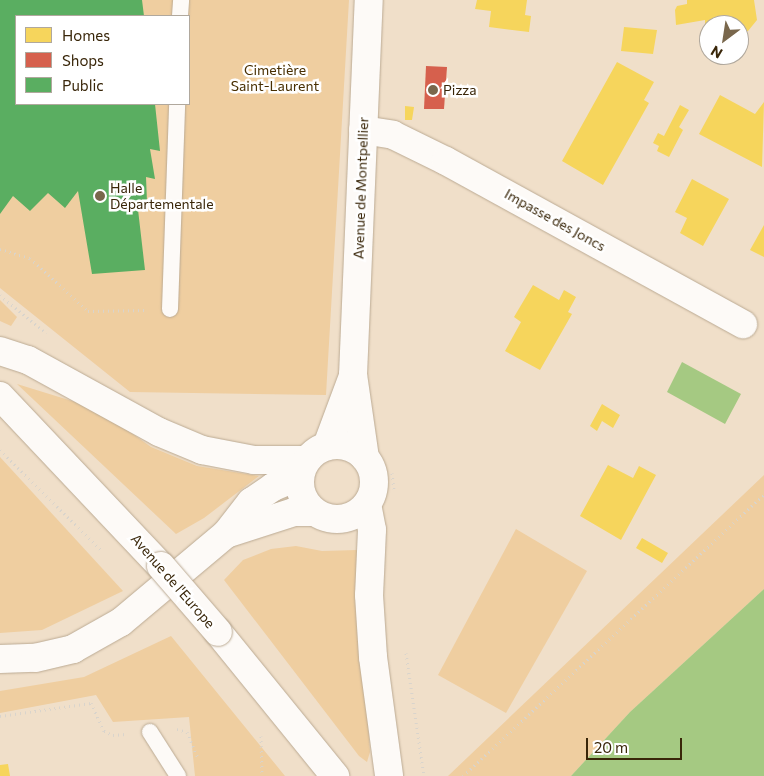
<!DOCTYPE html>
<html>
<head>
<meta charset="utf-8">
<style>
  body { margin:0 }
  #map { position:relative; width:764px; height:776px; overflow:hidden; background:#f0dfc9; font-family:Commissioner,sans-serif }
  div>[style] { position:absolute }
  .green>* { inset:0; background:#efcea0 }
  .water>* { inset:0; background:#a5c982 }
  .homes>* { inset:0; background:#f6d55c }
  .shops>* { inset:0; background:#d6604d }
  .public>* { inset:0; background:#5aae61 }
  .path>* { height:3px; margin-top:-1.5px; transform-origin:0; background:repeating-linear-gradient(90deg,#d9d4cc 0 1px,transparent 0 5px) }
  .roads { filter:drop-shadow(0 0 1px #bbaa93) drop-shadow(0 0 1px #bbaa93) }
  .service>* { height:16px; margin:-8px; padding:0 8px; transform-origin:8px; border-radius:8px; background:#fdfaf7 }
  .minor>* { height:28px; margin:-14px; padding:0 14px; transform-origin:14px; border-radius:14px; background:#fdfaf7 }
  .tertiary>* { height:28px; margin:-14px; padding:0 14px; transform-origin:14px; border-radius:14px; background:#fdfaf7 }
  .tertiary>.ring { margin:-14px; padding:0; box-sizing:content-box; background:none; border:28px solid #fdfaf7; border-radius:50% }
  .secondary>* { height:28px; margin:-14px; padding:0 14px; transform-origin:14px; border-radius:14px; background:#fdfaf7 }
  .bridges { filter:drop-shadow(0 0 1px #bbaa93) drop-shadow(0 0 1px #bbaa93) }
  .secondary-bridge>* { height:28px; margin:-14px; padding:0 14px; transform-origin:14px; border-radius:14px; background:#fdfaf7 }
  .dots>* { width:14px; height:14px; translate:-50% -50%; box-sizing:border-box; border:2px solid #fff; border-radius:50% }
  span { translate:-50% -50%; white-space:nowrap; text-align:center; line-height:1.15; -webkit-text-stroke:5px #fff; paint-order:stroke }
  .park-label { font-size:14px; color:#482f02 }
  .poi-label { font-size:14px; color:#392609 }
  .left { translate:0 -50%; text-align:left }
  .street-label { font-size:14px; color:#392609 }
  .legend { position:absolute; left:15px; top:15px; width:175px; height:90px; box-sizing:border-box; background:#fff; border:1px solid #b0a89d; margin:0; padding:6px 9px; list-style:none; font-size:15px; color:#392609 }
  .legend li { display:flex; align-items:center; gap:10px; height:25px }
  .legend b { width:25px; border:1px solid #b0a89d }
  .north { position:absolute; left:699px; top:15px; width:50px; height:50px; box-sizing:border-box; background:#fff; border:1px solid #b0a89d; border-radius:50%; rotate:211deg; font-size:14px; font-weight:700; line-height:20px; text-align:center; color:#392609 }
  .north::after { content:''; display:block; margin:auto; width:18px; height:22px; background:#79674c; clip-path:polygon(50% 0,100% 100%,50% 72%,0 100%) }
  .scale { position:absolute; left:586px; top:738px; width:96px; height:22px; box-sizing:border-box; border:2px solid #392609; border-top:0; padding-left:6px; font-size:15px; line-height:18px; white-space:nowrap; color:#392609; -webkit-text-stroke:4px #fff; paint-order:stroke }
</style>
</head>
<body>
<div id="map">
  <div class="green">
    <i style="clip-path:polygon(evenodd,0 0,349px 0,326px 395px,130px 392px,0 288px,0 0,16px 16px,189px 16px,189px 104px,16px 104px,16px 16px)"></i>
    <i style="clip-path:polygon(0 300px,17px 317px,11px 326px,0 321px)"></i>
    <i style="clip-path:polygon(17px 384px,98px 409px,151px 447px,197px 466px,259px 476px,204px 518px,176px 534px)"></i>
    <i style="clip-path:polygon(0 457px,123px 591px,42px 630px,0 633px)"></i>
    <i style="clip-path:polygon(764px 475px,764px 589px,630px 712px,571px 776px,448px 776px)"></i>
    <i style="clip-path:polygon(516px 529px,587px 571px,506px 713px,438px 675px)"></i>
    <i style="clip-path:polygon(296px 546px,322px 551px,357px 550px,370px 752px,367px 762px,359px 756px,224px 580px,243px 560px,271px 549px)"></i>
    <i style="clip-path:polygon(171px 636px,285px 776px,195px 776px,189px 717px,113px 722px,96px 695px,0 713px,0 691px,84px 677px)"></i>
  </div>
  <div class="water">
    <i style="clip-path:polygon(682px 362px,741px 394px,725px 424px,667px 392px)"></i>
    <i style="clip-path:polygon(764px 589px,764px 776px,571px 776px,630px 712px)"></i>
  </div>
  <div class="homes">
    <i style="clip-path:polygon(477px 0,527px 0,525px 15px,531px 16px,529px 32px,489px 27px,491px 11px,475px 9px)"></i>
    <i style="clip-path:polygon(687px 0,754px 0,757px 20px,748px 31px,739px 33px,739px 25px,709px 25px,709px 32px,705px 32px,705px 20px,676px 25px,675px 10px,677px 6px,687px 4px)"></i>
    <i style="clip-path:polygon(624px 27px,657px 30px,653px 54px,621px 51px)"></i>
    <i style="clip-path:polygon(617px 62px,654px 82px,644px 100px,649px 103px,603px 185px,562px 161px)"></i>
    <i style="clip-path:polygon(720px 95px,755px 114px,764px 102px,762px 167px,699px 134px)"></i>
    <i style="clip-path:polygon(680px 105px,689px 110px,679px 127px,683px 130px,669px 157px,657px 151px,659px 146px,653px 143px,658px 133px,664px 136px)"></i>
    <i style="clip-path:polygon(405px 106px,414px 107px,412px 120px,405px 120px)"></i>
    <i style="clip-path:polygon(692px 179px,729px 199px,703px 246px,680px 233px,687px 218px,675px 212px)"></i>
    <i style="clip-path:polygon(764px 225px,764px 257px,750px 250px)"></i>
    <i style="clip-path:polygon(533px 285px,559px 300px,564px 290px,576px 297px,568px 312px,572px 314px,540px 370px,505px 351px,521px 322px,514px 317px)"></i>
    <i style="clip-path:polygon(602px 404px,620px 415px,613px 428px,602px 421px,597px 431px,590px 426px)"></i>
    <i style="clip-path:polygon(608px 465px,633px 478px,639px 466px,656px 475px,621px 540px,580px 516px)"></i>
    <i style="clip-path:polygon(642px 538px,668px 553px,662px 563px,636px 548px)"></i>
    <i style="clip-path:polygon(8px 764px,10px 776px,0 776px,0 765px)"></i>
  </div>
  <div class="shops">
    <i style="clip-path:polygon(426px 66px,447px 67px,444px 109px,424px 109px)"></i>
  </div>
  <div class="public">
    <i style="clip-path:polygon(0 0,142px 0,144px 16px,16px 16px,16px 104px,155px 104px,160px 151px,150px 149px,155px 179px,146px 177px,147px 202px,137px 201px,145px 270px,92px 274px,78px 191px,65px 208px,48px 193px,30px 211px,13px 196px,0 214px)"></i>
  </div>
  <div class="path">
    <i style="left:0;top:249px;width:31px;rotate:17deg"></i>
    <i style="left:30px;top:258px;width:79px;rotate:42.4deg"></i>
    <i style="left:88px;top:311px;width:59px;rotate:-1deg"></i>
    <i style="left:0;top:295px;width:60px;rotate:39.6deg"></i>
    <i style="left:0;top:450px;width:142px;rotate:44.7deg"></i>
    <i style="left:392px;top:473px;width:16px;rotate:83deg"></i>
    <i style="left:406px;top:653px;width:124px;rotate:81.7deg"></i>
    <i style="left:0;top:716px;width:92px;rotate:-8.1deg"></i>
    <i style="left:91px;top:703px;width:31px;rotate:65deg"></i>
    <i style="left:104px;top:731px;width:10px;rotate:24deg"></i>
    <i style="left:113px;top:735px;width:13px;rotate:-4deg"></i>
    <i style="left:177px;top:729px;width:10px;rotate:17deg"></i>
    <i style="left:187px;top:732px;width:28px;rotate:67deg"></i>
    <i style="left:261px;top:736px;width:40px;rotate:88.6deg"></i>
    <i style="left:463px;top:776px;width:412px;rotate:-43.1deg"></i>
  </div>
  <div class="roads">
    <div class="service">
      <i style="left:180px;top:16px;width:16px;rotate:-86deg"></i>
      <i style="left:170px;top:309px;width:205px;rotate:-88deg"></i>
      <i style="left:150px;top:732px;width:52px;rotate:57.5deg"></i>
    </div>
    <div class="minor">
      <i style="left:363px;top:130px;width:30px;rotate:9deg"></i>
      <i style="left:393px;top:135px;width:59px;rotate:26.1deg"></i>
      <i style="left:446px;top:161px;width:339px;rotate:28.8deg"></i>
      <i style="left:0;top:351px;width:29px;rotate:18deg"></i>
      <i style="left:28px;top:360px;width:149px;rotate:28.8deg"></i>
      <i style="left:159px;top:432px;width:47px;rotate:22.7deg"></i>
      <i style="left:202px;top:450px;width:53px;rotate:10.9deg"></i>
      <i style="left:254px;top:460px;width:52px"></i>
      <i style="left:226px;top:534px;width:71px;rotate:-17.9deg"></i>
      <i style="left:294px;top:512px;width:20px"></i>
      <i style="left:0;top:659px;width:35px;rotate:-2deg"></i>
      <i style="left:35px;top:658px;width:39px;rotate:-13deg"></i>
      <i style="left:73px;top:649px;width:55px;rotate:-29.4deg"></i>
      <i style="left:121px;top:622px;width:137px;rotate:-40deg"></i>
      <i style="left:226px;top:534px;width:41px;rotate:-52deg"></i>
      <i style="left:251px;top:502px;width:27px;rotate:-34deg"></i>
      <i style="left:273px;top:487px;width:29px;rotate:-22deg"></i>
    </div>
    <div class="tertiary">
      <i class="ring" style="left:300px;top:445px;width:46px;height:46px"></i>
      <i style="left:327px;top:446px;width:75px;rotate:-69.6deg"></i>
      <i style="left:365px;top:458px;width:84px;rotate:-98.2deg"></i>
      <i style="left:353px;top:375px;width:375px;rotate:-87.6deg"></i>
      <i style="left:367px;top:504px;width:26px;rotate:79deg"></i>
      <i style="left:372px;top:530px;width:65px;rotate:92.6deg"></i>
      <i style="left:369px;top:595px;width:62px;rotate:86.3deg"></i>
      <i style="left:373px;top:657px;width:120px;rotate:82.3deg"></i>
    </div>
    <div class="secondary">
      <i style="left:0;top:396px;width:234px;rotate:46.6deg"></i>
      <i style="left:218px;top:632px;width:186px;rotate:50.9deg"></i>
    </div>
  </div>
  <div class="bridges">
    <div class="secondary-bridge">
      <i style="left:161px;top:566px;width:87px;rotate:49.2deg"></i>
    </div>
  </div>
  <div class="dots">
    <i style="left:433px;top:90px;background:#79674c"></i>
    <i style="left:100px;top:196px;background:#79674c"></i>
  </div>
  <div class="park-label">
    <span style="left:275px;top:78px">Cimetière<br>Saint-Laurent</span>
  </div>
  <div class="poi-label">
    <span class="left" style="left:443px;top:90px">Pizza</span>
    <span class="left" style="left:110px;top:196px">Halle<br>Départementale</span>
  </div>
  <div class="street-label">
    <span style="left:361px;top:188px;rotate:-88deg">Avenue de Montpellier</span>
    <span style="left:555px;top:220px;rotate:29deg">Impasse des Joncs</span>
    <span style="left:173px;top:581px;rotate:49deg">Avenue de l'Europe</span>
  </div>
  <ul class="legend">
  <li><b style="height:14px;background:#f6d55c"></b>Homes</li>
  <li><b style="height:14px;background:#d6604d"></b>Shops</li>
  <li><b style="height:14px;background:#5aae61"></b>Public</li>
  </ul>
  <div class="north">N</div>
  <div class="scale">20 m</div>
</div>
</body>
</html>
